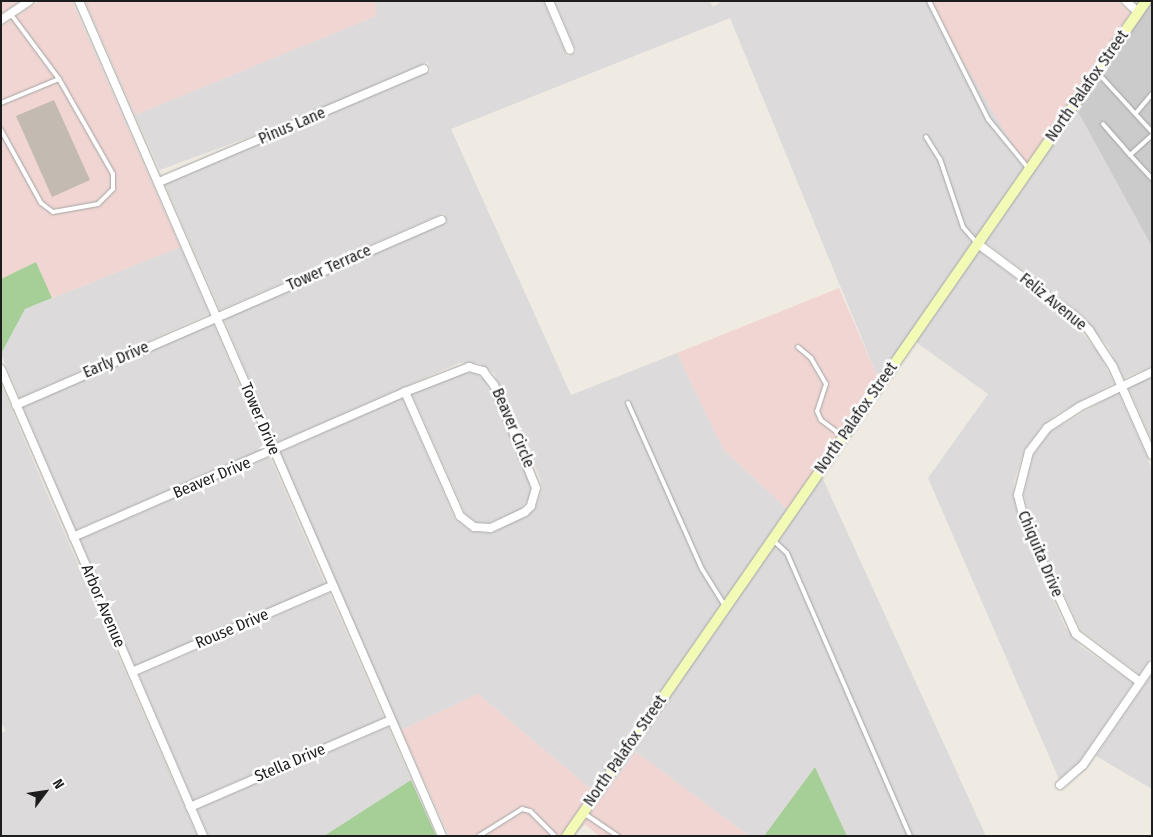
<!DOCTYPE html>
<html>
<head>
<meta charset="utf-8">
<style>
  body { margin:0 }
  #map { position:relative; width:1153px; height:837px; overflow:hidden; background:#efebe3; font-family:"Fira Sans Condensed",sans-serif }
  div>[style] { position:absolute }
  .residential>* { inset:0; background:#dcdada }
  .commercial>* { inset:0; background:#f0d5d2 }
  .religious>* { inset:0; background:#cbcbcb }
  .forest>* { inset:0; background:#a5cf97 }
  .building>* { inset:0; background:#c3bab2 }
  .roads { filter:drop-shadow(0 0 1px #a4a4a4) drop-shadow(0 0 1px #a4a4a4) }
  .lane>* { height:4px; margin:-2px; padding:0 2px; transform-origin:2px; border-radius:2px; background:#fff }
  .street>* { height:8px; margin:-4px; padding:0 4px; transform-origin:4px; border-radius:4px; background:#fff }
  .secondary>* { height:10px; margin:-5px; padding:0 5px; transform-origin:5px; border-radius:5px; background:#f3fab6 }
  span { translate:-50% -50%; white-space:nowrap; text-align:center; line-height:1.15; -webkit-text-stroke:5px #fff; paint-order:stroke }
  .street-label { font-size:16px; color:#1d1d1d }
  .frame { position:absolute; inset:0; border:2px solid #1d1d1d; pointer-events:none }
  .north { position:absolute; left:20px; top:767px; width:50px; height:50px; -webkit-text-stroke:4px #fff; paint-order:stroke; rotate:59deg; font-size:14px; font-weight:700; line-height:20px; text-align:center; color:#1d1d1d }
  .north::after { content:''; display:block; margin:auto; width:18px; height:22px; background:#1d1d1d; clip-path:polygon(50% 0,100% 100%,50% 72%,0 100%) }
</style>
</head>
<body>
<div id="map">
  <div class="residential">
    <i style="clip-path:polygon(375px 1px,543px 1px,567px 57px,577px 52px,555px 1px,710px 1px,713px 7px,722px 1px,932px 1px,938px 18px,1025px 166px,878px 378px,730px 18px,451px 129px,571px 395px,677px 353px,723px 449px,787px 509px,592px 790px,478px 694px,401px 730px,280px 452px,402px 398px,455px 519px,472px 532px,492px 533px,528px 515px,536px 507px,542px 489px,540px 478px,494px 373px,479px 363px,459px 363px,276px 443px,224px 319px,447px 222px,444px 213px,220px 310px,165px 184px,431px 71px,428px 62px,284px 124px,160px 170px,135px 115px,376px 16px)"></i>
    <i style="clip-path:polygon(1077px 110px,1152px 247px,1152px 366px,1124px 378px,1108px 346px,1079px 312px,985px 242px)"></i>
    <i style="clip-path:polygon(180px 247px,209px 314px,20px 398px,1px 354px,25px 309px)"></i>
    <i style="clip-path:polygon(979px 251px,1071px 320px,1098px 352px,1114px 383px,1057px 414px,1042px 426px,1024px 450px,1014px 482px,1013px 496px,1020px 525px,1065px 627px,1080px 646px,1133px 683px,1079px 762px,1059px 779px,928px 478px,988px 394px,916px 342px)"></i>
    <i style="clip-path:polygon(213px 323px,266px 448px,76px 530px,23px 407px)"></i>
    <i style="clip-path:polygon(462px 373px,474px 373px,485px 380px,530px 482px,530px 496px,521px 509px,489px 523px,476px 522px,465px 513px,412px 394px)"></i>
    <i style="clip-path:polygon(1152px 377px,1152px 440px,1128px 387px)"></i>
    <i style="clip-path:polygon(1px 384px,45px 489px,197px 836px,1px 836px,1px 733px,6px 731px,1px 722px)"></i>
    <i style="clip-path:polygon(1118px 392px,1152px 469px,1152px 656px,1139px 674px,1081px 630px,1030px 520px,1024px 494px,1034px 454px,1050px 432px)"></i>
    <i style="clip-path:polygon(270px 457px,325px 584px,135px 666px,80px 539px)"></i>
    <i style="clip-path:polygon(822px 477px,986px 836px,847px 836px,815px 767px,764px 836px,749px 836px,636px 752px,602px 799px,600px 797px)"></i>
    <i style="clip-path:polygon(329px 593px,384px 718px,193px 800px,139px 675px)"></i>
    <i style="clip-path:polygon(1152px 674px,1152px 789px,1096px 756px)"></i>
    <i style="clip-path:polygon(388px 727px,411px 780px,324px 836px,209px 836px,197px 809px)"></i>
  </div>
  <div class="commercial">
    <i style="clip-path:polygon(1px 1px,20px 1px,1px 14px)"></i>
    <i style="clip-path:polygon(39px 1px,72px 1px,180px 247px,52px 298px,36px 262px,1px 279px,1px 27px)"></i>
    <i style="clip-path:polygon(85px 1px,375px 1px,376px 16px,135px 115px)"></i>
    <i style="clip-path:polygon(932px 1px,1118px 1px,1130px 13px,1025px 166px,937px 18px)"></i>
    <i style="clip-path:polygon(839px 288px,878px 378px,787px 509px,723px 449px,677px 353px)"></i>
    <i style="clip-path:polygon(478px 694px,592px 790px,561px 836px,449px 836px,401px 730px)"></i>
    <i style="clip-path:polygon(636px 752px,749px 836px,599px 836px,585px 824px,573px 836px)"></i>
  </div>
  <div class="religious">
    <i style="clip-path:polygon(1152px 2px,1152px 247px,1077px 110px)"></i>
  </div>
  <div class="forest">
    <i style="clip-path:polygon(36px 262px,52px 298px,25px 309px,1px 354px,1px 279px)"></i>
    <i style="clip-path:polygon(815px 767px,847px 836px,764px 836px)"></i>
    <i style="clip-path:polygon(411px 780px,436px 836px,324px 836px)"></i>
  </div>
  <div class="building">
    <i style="clip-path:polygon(54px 100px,90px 180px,52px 197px,16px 116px)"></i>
  </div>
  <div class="roads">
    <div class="lane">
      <i style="left:929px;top:1px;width:132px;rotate:63.4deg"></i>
      <i style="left:988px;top:119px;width:63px;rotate:50.8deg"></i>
      <i style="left:1097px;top:72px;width:81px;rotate:47.5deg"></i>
      <i style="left:1px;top:103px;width:63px;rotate:-22.5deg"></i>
      <i style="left:1136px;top:113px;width:25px;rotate:-50deg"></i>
      <i style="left:1103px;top:124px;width:41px;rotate:48.9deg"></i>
      <i style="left:1130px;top:155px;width:30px;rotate:-42deg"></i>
      <i style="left:1px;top:130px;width:83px;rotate:61.3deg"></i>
      <i style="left:41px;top:203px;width:15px;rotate:37deg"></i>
      <i style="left:53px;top:212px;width:46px;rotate:-10.1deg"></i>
      <i style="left:98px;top:204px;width:21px;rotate:-45deg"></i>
      <i style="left:113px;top:189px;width:15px;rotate:-90deg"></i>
      <i style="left:113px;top:174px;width:109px;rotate:-119.6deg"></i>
      <i style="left:59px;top:79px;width:82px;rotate:-126.6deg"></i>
      <i style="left:926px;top:137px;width:26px;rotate:58deg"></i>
      <i style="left:940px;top:159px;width:72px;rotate:71.3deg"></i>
      <i style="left:963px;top:227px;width:20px;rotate:49deg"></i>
      <i style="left:1130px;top:155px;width:33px;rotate:47deg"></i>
      <i style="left:798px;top:347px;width:17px;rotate:40deg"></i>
      <i style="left:811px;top:358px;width:30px;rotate:60deg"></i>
      <i style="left:826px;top:384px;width:28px;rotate:108deg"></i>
      <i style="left:817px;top:411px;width:10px;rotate:66deg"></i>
      <i style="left:821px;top:420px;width:26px;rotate:37deg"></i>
      <i style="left:628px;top:403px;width:182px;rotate:66deg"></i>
      <i style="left:702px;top:569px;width:44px;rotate:58.1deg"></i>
      <i style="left:774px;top:541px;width:18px;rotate:43deg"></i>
      <i style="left:787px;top:553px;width:309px;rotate:66.5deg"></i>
      <i style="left:585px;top:814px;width:40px;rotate:34deg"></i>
      <i style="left:479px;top:836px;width:51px;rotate:-32.1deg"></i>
      <i style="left:522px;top:809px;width:8px;rotate:14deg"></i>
      <i style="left:530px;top:811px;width:35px;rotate:45deg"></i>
    </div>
    <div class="street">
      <i style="left:79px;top:1px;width:910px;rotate:66.5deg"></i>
      <i style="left:549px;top:1px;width:53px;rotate:66.8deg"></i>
      <i style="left:1126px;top:1px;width:16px;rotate:43deg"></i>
      <i style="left:1px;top:20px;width:34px;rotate:-34deg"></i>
      <i style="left:159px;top:182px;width:288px;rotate:-23.1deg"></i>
      <i style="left:978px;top:244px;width:121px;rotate:36.6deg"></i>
      <i style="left:1075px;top:316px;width:20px;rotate:45deg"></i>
      <i style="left:1089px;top:330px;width:44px;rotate:57deg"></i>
      <i style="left:1113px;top:367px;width:96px;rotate:66.1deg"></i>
      <i style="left:469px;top:367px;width:15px;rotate:16deg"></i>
      <i style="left:483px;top:371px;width:18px;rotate:52deg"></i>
      <i style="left:494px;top:385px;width:111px;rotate:67.8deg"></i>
      <i style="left:536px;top:488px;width:19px;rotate:106deg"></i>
      <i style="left:531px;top:506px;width:8px;rotate:135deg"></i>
      <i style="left:525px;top:512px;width:38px;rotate:155deg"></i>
      <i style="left:490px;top:528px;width:16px;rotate:-176deg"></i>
      <i style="left:474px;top:527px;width:18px;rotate:-142deg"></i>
      <i style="left:460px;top:516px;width:136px;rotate:-113.9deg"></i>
      <i style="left:405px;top:392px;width:69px;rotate:-21.3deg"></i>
      <i style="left:1px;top:369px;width:509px;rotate:66.61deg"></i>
      <i style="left:16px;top:405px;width:464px;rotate:-23.5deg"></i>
      <i style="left:73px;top:537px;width:362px;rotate:-23.6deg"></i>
      <i style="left:132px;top:672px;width:218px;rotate:-23.3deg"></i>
      <i style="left:1140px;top:682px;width:80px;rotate:-143.1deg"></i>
      <i style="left:1076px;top:634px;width:122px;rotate:-114.7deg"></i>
      <i style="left:1025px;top:523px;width:29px;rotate:-104deg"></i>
      <i style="left:1018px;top:495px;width:44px;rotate:-75.7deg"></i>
      <i style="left:1029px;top:452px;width:30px;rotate:-53deg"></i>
      <i style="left:1047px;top:428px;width:38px;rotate:-33deg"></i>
      <i style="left:1079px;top:407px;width:81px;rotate:-25.6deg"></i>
      <i style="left:1060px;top:785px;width:30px;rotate:-41deg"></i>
      <i style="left:1083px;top:765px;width:121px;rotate:-55.4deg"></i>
      <i style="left:190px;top:807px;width:219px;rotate:-23.4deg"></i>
    </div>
    <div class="secondary">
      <i style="left:567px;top:836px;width:1016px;rotate:-55.26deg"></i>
    </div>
  </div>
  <div class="street-label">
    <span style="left:1087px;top:86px;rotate:-55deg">North Palafox Street</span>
    <span style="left:292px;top:126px;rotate:-23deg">Pinus Lane</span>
    <span style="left:329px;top:268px;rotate:-24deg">Tower Terrace</span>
    <span style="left:1053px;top:302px;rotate:39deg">Feliz Avenue</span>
    <span style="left:116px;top:360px;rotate:-23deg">Early Drive</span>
    <span style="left:856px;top:418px;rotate:-55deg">North Palafox Street</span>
    <span style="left:260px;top:419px;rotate:67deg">Tower Drive</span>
    <span style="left:513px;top:428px;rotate:67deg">Beaver Circle</span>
    <span style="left:212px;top:478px;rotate:-23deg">Beaver Drive</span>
    <span style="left:1040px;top:554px;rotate:67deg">Chiquita Drive</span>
    <span style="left:103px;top:606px;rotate:67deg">Arbor Avenue</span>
    <span style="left:232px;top:629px;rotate:-23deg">Rouse Drive</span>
    <span style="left:625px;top:751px;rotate:-55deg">North Palafox Street</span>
    <span style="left:290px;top:763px;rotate:-23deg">Stella Drive</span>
  </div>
  <div class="frame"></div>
  <div class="north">N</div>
</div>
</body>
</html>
